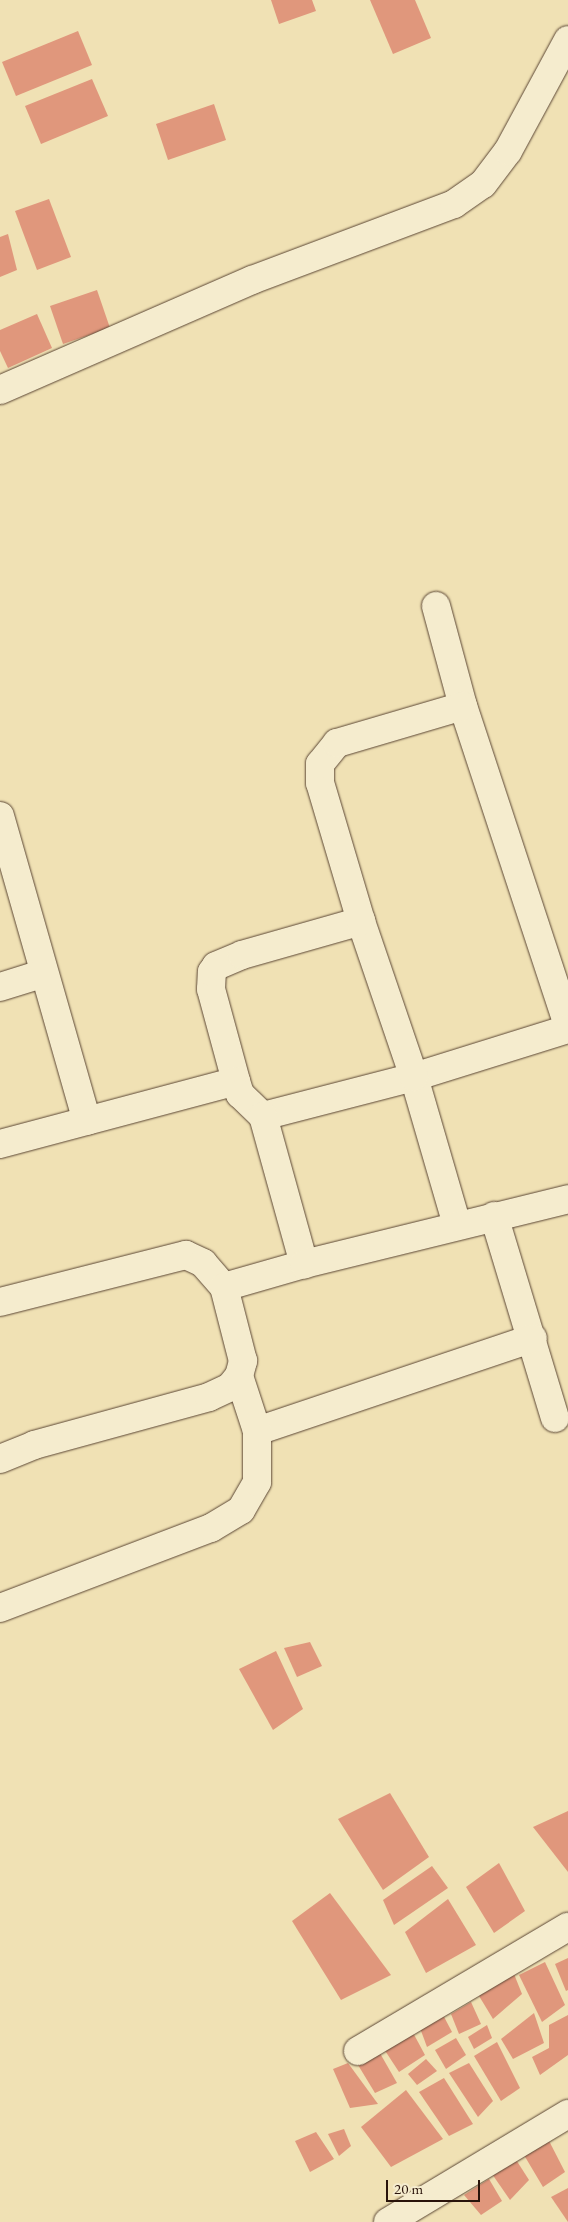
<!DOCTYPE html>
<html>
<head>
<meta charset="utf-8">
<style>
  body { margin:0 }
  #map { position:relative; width:568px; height:2222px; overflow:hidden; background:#f0e1b4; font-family:"EB Garamond",serif }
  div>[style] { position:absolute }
  .building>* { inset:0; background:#e0977c }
  .roads { filter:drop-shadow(0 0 1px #5b4634) drop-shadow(0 0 1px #5b4634) }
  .street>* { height:28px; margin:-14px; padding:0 14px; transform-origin:14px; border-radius:14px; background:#f5ecce }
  span { translate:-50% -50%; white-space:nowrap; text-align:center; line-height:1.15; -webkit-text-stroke:4px #f5ecce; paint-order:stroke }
  .scale { position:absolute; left:386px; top:2180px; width:94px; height:22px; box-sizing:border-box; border:2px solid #29130a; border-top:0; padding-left:6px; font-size:15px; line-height:18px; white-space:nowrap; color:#29130a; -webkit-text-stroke:4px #f5ecce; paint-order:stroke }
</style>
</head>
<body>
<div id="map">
  <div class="building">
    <i style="clip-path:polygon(271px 0,312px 0,316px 11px,279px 24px)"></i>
    <i style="clip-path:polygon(370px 0,415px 0,431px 38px,393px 54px)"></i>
    <i style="clip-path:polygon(78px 31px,92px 65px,16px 96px,2px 62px)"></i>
    <i style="clip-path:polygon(92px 79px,108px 116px,41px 144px,25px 106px)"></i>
    <i style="clip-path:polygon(214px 104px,226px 140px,168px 160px,156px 124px)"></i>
    <i style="clip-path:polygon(49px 199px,71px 257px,37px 270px,15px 211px)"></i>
    <i style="clip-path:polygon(8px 234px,17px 270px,0 277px,0 237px)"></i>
    <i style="clip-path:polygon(97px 290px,110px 328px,63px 344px,50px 306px)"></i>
    <i style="clip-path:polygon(37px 314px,52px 348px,8px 368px,0 351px,0 330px)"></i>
    <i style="clip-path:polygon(310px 1642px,322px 1666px,297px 1677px,284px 1648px)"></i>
    <i style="clip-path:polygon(276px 1651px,303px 1709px,273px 1730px,239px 1669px)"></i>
    <i style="clip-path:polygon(390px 1793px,429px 1857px,383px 1890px,338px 1819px)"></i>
    <i style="clip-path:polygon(568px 1811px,568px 1872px,533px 1827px)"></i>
    <i style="clip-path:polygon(499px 1863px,525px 1911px,494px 1933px,466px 1887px)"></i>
    <i style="clip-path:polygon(432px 1866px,448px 1888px,394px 1925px,383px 1900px)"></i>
    <i style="clip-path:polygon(330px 1893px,391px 1975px,341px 2000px,292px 1921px)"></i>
    <i style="clip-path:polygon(448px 1899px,476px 1945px,426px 1973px,405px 1932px)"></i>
    <i style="clip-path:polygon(568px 1958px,568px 1990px,566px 1991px,555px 1964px)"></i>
    <i style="clip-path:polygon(545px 1962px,565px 2005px,542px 2022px,519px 1975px)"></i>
    <i style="clip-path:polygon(514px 1974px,522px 1994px,493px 2019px,476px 1991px)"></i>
    <i style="clip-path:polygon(471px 2002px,481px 2024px,459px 2034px,451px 2014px)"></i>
    <i style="clip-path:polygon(442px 2013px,452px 2032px,427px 2047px,420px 2028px)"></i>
    <i style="clip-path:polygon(534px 2013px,544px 2043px,513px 2059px,501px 2039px)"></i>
    <i style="clip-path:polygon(568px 2015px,568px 2055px,540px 2075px,532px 2057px,549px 2048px,549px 2025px)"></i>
    <i style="clip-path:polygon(487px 2025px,492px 2038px,474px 2049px,468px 2037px)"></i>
    <i style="clip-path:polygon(411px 2029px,425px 2055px,399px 2072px,382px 2046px)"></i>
    <i style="clip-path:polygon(456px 2038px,466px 2055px,446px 2069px,435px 2050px)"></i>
    <i style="clip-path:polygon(497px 2042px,520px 2088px,501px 2101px,474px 2056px)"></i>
    <i style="clip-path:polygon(377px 2048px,397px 2083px,375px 2093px,355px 2060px)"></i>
    <i style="clip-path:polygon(426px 2059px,437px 2071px,417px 2085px,408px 2074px)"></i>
    <i style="clip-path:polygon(348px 2063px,378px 2104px,350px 2108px,333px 2069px)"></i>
    <i style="clip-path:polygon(469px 2063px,493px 2101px,478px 2117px,449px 2073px)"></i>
    <i style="clip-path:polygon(444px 2078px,473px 2124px,449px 2136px,419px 2092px)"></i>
    <i style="clip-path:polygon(406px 2090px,443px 2139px,391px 2167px,361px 2127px)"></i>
    <i style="clip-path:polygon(344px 2129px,351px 2146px,339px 2156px,328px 2134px)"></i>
    <i style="clip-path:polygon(316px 2132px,334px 2159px,310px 2172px,295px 2141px)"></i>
    <i style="clip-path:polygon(546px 2135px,565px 2172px,543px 2187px,521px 2150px)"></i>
    <i style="clip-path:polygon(513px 2155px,529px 2180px,510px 2200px,490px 2171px)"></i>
    <i style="clip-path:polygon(489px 2179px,502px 2201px,481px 2215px,464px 2195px)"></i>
    <i style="clip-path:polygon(568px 2188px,568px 2222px,551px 2197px)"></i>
  </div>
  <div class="roads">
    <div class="street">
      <i style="left:0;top:390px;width:275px;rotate:-23.6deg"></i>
      <i style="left:252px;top:280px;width:216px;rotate:-20.6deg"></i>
      <i style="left:454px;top:204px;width:35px;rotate:-35deg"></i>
      <i style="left:483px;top:184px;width:41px;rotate:-52.9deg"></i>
      <i style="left:508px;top:151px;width:126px;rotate:-61.6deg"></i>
      <i style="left:436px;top:606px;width:104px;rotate:74.9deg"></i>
      <i style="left:463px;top:706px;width:336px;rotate:71.8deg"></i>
      <i style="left:0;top:816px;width:317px;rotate:74.1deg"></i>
      <i style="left:0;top:987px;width:44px;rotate:-17.2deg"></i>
      <i style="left:236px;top:1081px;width:95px;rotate:-105.2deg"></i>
      <i style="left:211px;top:989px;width:17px;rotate:-87deg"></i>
      <i style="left:212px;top:972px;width:7px;rotate:-56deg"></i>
      <i style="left:216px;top:966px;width:28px;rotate:-23deg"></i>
      <i style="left:242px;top:955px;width:124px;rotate:-15.9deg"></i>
      <i style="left:263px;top:1116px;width:156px;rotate:-14.5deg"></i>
      <i style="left:414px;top:1077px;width:161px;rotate:-17.3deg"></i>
      <i style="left:0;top:1144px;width:244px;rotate:-14.9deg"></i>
      <i style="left:236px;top:1081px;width:14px;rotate:73deg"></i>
      <i style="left:240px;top:1094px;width:32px;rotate:44deg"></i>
      <i style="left:263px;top:1116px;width:154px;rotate:74.5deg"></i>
      <i style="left:494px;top:1216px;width:211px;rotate:73.2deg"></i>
      <i style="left:457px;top:1225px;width:154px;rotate:-106.2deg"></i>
      <i style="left:414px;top:1077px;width:165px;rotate:-108.8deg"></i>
      <i style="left:361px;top:921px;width:144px;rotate:-106.5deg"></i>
      <i style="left:320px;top:783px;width:19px;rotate:-90deg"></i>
      <i style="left:320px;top:764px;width:27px;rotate:-51deg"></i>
      <i style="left:337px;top:743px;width:131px;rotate:-16.4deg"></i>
      <i style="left:0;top:1302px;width:192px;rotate:-14.2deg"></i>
      <i style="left:186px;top:1255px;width:19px;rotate:25deg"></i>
      <i style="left:203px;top:1263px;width:32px;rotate:49deg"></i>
      <i style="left:257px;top:1431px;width:291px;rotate:-18.6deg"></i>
      <i style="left:0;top:1459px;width:37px;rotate:-22deg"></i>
      <i style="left:34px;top:1445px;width:181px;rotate:-15.3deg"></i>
      <i style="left:209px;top:1397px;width:23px;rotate:-25deg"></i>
      <i style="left:230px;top:1387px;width:14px;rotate:-51deg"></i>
      <i style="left:239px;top:1376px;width:16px;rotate:-75deg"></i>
      <i style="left:243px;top:1361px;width:76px;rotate:-104.4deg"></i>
      <i style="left:224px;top:1287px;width:83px;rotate:-16deg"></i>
      <i style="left:304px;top:1264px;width:272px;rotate:-13.8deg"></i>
      <i style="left:0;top:1608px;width:226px;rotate:-20.8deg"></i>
      <i style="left:211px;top:1528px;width:35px;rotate:-31deg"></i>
      <i style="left:241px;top:1510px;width:32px;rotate:-60deg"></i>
      <i style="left:257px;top:1482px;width:51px;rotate:-90deg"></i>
      <i style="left:257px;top:1431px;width:58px;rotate:-108.1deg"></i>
      <i style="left:358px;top:2051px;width:244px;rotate:-30.6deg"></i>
      <i style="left:388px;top:2222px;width:210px;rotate:-31deg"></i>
    </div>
  </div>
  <div class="scale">20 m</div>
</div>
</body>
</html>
